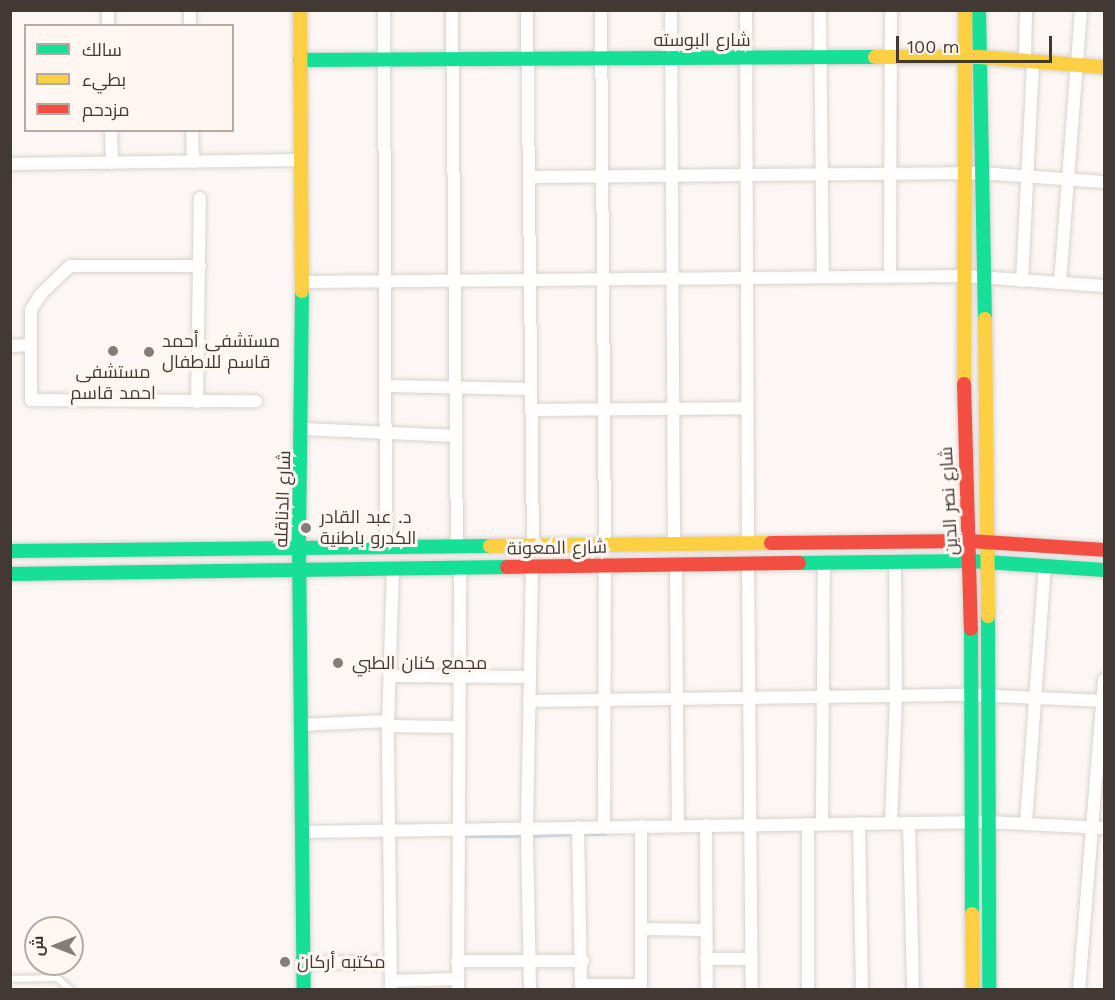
<!DOCTYPE html>
<html>
<head>
<meta charset="utf-8">
<style>
  body { margin:0 }
  #map { position:relative; width:1115px; height:1000px; overflow:hidden; background:#fcf7f4; font-family:"Work Sans",Cairo,sans-serif }
  div>[style] { position:absolute }
  .stream>* { height:3px; margin:-1.5px; padding:0 1.5px; transform-origin:1.5px; border-radius:1.5px; background:#b6d5ec }
  .roads { filter:drop-shadow(0 0 2px #d9d2ce) drop-shadow(0 0 2px #d9d2ce) }
  .lane>* { height:6px; margin:-3px; padding:0 3px; transform-origin:3px; border-radius:3px; background:#fffefd }
  .street>* { height:12px; margin:-6px; padding:0 6px; transform-origin:6px; border-radius:6px; background:#fffefd }
  .fast>* { height:14px; margin:-7px; padding:0 7px; transform-origin:7px; border-radius:7px; background:#16e098 }
  .slow>* { height:14px; margin:-7px; padding:0 7px; transform-origin:7px; border-radius:7px; background:#ffcf43 }
  .jam>* { height:14px; margin:-7px; padding:0 7px; transform-origin:7px; border-radius:7px; background:#f24e42 }
  .dots>* { width:16px; height:16px; translate:-50% -50%; box-sizing:border-box; border:3px solid #fff6f0; border-radius:50% }
  span { translate:-50% -50%; white-space:nowrap; text-align:center; line-height:1.15; -webkit-text-stroke:6px #fff6f0; paint-order:stroke }
  .street-label { font-size:18px; color:#423934 }
  .poi-label { font-size:18px; color:#423934 }
  .left { translate:0 -50%; text-align:left }
  .frame { position:absolute; inset:0; border:12px solid #423934; pointer-events:none }
  .legend { position:absolute; left:24px; top:24px; width:210px; height:108px; box-sizing:border-box; background:#fff6f0; border:2px solid #b3aaa5; margin:0; padding:8px 10px; list-style:none; font-size:18px; color:#423934 }
  .legend li { display:flex; align-items:center; gap:12px; height:30px }
  .legend b { width:30px; border:2px solid #b3aaa5 }
  .north { position:absolute; left:24px; top:916px; width:60px; height:60px; box-sizing:border-box; background:#fff6f0; border:2px solid #b3aaa5; border-radius:50%; rotate:270deg; font-size:16px; font-weight:700; line-height:24px; text-align:center; color:#423934 }
  .north::after { content:''; display:block; margin:auto; width:21px; height:27px; background:#837c77; clip-path:polygon(50% 0,100% 100%,50% 72%,0 100%) }
  .scale { position:absolute; left:896px; top:36px; width:156px; height:27px; box-sizing:border-box; border:3px solid #423934; border-top:0; padding-left:8px; font-size:18px; line-height:21px; white-space:nowrap; color:#423934; -webkit-text-stroke:4px #fff6f0; paint-order:stroke }
</style>
</head>
<body>
<div id="map">
  <div class="stream">
    <i style="left:582px;top:834px;width:23px"></i>
    <i style="left:462px;top:836px;width:62px"></i>
    <i style="left:531px;top:836px;width:44px;rotate:-2.6deg"></i>
  </div>
  <div class="roads">
    <div class="lane">
      <i style="left:10px;top:979px;width:47px;rotate:-1.2deg"></i>
      <i style="left:57px;top:978px;width:18px;rotate:41deg"></i>
    </div>
    <div class="street">
      <i style="left:108px;top:10px;width:16px;rotate:90deg"></i>
      <i style="left:190px;top:10px;width:16px;rotate:90deg"></i>
      <i style="left:384px;top:10px;width:537px;rotate:89.79deg"></i>
      <i style="left:452px;top:10px;width:536px;rotate:89.47deg"></i>
      <i style="left:527px;top:10px;width:535px;rotate:89.36deg"></i>
      <i style="left:601px;top:10px;width:535px;rotate:89.57deg"></i>
      <i style="left:671px;top:10px;width:534px;rotate:89.68deg"></i>
      <i style="left:746px;top:10px;width:533px;rotate:89.79deg"></i>
      <i style="left:820px;top:10px;width:267px;rotate:89.4deg"></i>
      <i style="left:1025px;top:61px;width:51px;rotate:-88.9deg"></i>
      <i style="left:111px;top:130px;width:33px;rotate:88deg"></i>
      <i style="left:192px;top:130px;width:32px;rotate:88deg"></i>
      <i style="left:10px;top:164px;width:291px;rotate:-0.8deg"></i>
      <i style="left:529px;top:177px;width:452px;rotate:-0.5deg"></i>
      <i style="left:981px;top:173px;width:123px;rotate:4.2deg"></i>
      <i style="left:200px;top:266px;width:130px;rotate:180deg"></i>
      <i style="left:70px;top:266px;width:40px;rotate:136deg"></i>
      <i style="left:41px;top:294px;width:19px;rotate:122deg"></i>
      <i style="left:31px;top:310px;width:90px;rotate:90deg"></i>
      <i style="left:31px;top:400px;width:225px;rotate:0.3deg"></i>
      <i style="left:890px;top:277px;width:267px;rotate:-89.8deg"></i>
      <i style="left:1022px;top:281px;width:219px;rotate:-87.1deg"></i>
      <i style="left:302px;top:282px;width:662px;rotate:-0.52deg"></i>
      <i style="left:964px;top:276px;width:140px;rotate:4.1deg"></i>
      <i style="left:1060px;top:283px;width:274px;rotate:-85.6deg"></i>
      <i style="left:10px;top:346px;width:19px;rotate:-3deg"></i>
      <i style="left:386px;top:386px;width:145px;rotate:1.2deg"></i>
      <i style="left:197px;top:402px;width:204px;rotate:-89.2deg"></i>
      <i style="left:531px;top:410px;width:214px;rotate:-0.5deg"></i>
      <i style="left:303px;top:429px;width:153px;rotate:2.6deg"></i>
      <i style="left:676px;top:564px;width:262px;rotate:89.6deg"></i>
      <i style="left:748px;top:564px;width:426px;rotate:89.5deg"></i>
      <i style="left:389px;top:676px;width:140px;rotate:0.4deg"></i>
      <i style="left:529px;top:701px;width:443px;rotate:-0.8deg"></i>
      <i style="left:972px;top:695px;width:132px;rotate:2.6deg"></i>
      <i style="left:301px;top:725px;width:86px;rotate:-2.7deg"></i>
      <i style="left:387px;top:721px;width:5px;rotate:79deg"></i>
      <i style="left:388px;top:726px;width:70px;rotate:0.8deg"></i>
      <i style="left:859px;top:823px;width:167px;rotate:89deg"></i>
      <i style="left:891px;top:823px;width:125px;rotate:-87.7deg"></i>
      <i style="left:896px;top:698px;width:136px;rotate:-90.4deg"></i>
      <i style="left:909px;top:823px;width:167px;rotate:88.6deg"></i>
      <i style="left:1026px;top:823px;width:258px;rotate:-85.8deg"></i>
      <i style="left:808px;top:824px;width:166px;rotate:90deg"></i>
      <i style="left:822px;top:824px;width:261px;rotate:-89.6deg"></i>
      <i style="left:706px;top:825px;width:165px;rotate:89.7deg"></i>
      <i style="left:578px;top:827px;width:163px;rotate:88.9deg"></i>
      <i style="left:604px;top:827px;width:262px;rotate:-89.8deg"></i>
      <i style="left:302px;top:832px;width:686px;rotate:-0.84deg"></i>
      <i style="left:988px;top:822px;width:116px;rotate:3deg"></i>
      <i style="left:642px;top:929px;width:63px;rotate:0.9deg"></i>
      <i style="left:706px;top:959px;width:46px"></i>
      <i style="left:457px;top:961px;width:126px"></i>
      <i style="left:303px;top:963px;width:87px;rotate:-0.7deg"></i>
      <i style="left:391px;top:981px;width:67px;rotate:-1.7deg"></i>
      <i style="left:581px;top:985px;width:60px"></i>
      <i style="left:391px;top:990px;width:264px;rotate:-90.7deg"></i>
      <i style="left:388px;top:726px;width:158px;rotate:-88.2deg"></i>
      <i style="left:458px;top:990px;width:423px;rotate:-89.7deg"></i>
      <i style="left:530px;top:990px;width:162px;rotate:-91.1deg"></i>
      <i style="left:527px;top:828px;width:262px;rotate:-88.9deg"></i>
      <i style="left:641px;top:990px;width:164px;rotate:-90deg"></i>
      <i style="left:1079px;top:990px;width:311px;rotate:-85.4deg"></i>
    </div>
    <div class="fast">
      <i style="left:979px;top:10px;width:309px;rotate:88.9deg"></i>
      <i style="left:300px;top:60px;width:575px;rotate:-0.3deg"></i>
      <i style="left:302px;top:291px;width:256px;rotate:90.7deg"></i>
      <i style="left:299px;top:547px;width:443px;rotate:89.4deg"></i>
      <i style="left:10px;top:551px;width:480px;rotate:-0.6deg"></i>
      <i style="left:799px;top:563px;width:172px;rotate:-0.7deg"></i>
      <i style="left:971px;top:561px;width:133px;rotate:3.9deg"></i>
      <i style="left:10px;top:574px;width:497px;rotate:-0.8deg"></i>
      <i style="left:988px;top:616px;width:374px;rotate:89.8deg"></i>
      <i style="left:971px;top:629px;width:285px;rotate:89.8deg"></i>
    </div>
    <div class="slow">
      <i style="left:300px;top:10px;width:281px;rotate:89.6deg"></i>
      <i style="left:875px;top:57px;width:104px"></i>
      <i style="left:979px;top:57px;width:125px;rotate:4.6deg"></i>
      <i style="left:985px;top:319px;width:297px;rotate:89.4deg"></i>
      <i style="left:964px;top:384px;width:374px;rotate:-89.8deg"></i>
      <i style="left:490px;top:546px;width:281px;rotate:-0.6deg"></i>
      <i style="left:972px;top:914px;width:76px;rotate:89.2deg"></i>
    </div>
    <div class="jam">
      <i style="left:964px;top:384px;width:245px;rotate:88.4deg"></i>
      <i style="left:771px;top:543px;width:199px;rotate:-0.6deg"></i>
      <i style="left:970px;top:541px;width:134px;rotate:3.8deg"></i>
      <i style="left:507px;top:567px;width:292px;rotate:-0.8deg"></i>
    </div>
  </div>
  <div class="dots">
    <i style="left:113px;top:351px;background:#837c77"></i>
    <i style="left:149px;top:352px;background:#837c77"></i>
    <i style="left:306px;top:528px;background:#837c77"></i>
    <i style="left:338px;top:663px;background:#837c77"></i>
    <i style="left:285px;top:962px;background:#837c77"></i>
  </div>
  <div class="street-label">
    <span style="left:702px;top:40px">شارع البوسته</span>
    <span style="left:283px;top:499px;rotate:-88deg">شارع الدناقله</span>
    <span style="left:949px;top:501px;rotate:-93deg">شارع نصر الدين</span>
    <span style="left:557px;top:548px;rotate:-1deg">شارع المعونة</span>
  </div>
  <div class="poi-label">
    <span class="left" style="left:162px;top:352px">مستشفى أحمد<br>قاسم للاطفال</span>
    <span style="left:113px;top:383px">مستشفى<br>احمد قاسم</span>
    <span class="left" style="left:320px;top:528px">د. عبد القادر<br>الكدرو باطنية</span>
    <span class="left" style="left:352px;top:663px">مجمع كنان الطبي</span>
    <span class="left" style="left:297px;top:962px">مكتبه أركان</span>
  </div>
  <div class="frame"></div>
  <ul class="legend">
  <li><b style="height:8px;background:#16e098"></b>سالك</li>
  <li><b style="height:8px;background:#ffcf43"></b>بطيء</li>
  <li><b style="height:8px;background:#f24e42"></b>مزدحم</li>
  </ul>
  <div class="north">ش</div>
  <div class="scale">100 m</div>
</div>
</body>
</html>
